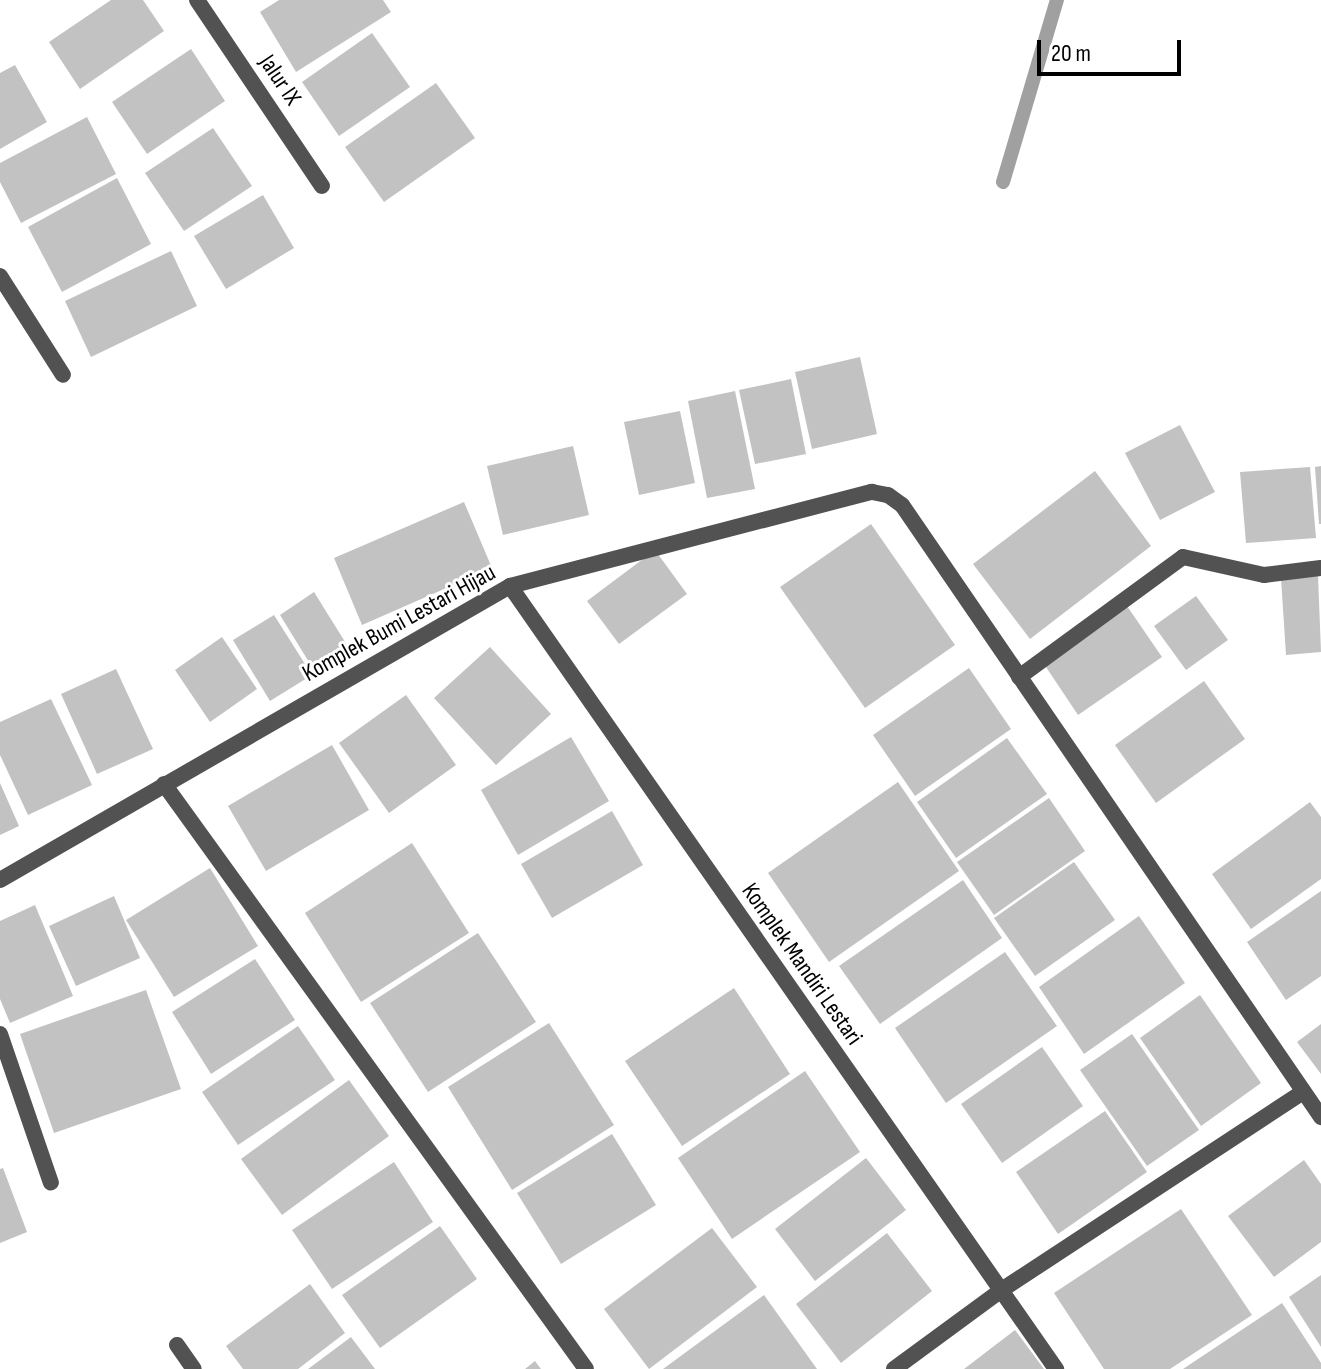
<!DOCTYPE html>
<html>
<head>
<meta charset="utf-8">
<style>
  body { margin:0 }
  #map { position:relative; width:1321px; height:1369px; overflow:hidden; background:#fff; font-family:"Sofia Sans Condensed",sans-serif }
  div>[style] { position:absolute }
  .stream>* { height:14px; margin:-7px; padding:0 7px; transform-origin:7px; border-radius:7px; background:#a0a0a0 }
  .building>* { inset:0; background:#c2c2c2 }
  .minor>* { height:16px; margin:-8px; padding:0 8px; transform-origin:8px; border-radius:8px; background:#525252 }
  span { translate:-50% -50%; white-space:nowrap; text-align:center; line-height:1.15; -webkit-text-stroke:6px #fff; paint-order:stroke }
  .street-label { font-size:24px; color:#000 }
  .scale { position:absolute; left:1037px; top:40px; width:144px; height:36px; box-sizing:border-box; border:4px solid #000; border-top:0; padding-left:10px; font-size:24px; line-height:28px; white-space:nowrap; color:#000; -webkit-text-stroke:6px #fff; paint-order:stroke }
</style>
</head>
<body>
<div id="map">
  <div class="stream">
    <i style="left:1003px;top:182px;width:190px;rotate:-73.5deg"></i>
  </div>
  <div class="building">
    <i style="clip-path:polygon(111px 0,143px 0,164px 31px,80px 89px,49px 42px)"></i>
    <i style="clip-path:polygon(279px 0,383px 0,391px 12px,296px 72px,260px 12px)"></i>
    <i style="clip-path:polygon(372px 33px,410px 87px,339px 136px,302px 82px)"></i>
    <i style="clip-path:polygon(191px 49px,225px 101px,147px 154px,112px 102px)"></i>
    <i style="clip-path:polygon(15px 65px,47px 122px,0 149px,0 73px)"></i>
    <i style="clip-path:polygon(436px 83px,475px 138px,384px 202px,345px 147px)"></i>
    <i style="clip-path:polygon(87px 117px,116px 174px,21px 223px,0 182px,0 163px)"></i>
    <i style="clip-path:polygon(213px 128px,252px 186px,184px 231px,145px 173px)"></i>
    <i style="clip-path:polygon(117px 178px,151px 244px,62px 292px,28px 227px)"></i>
    <i style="clip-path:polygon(263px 195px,294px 248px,226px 289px,194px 236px)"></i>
    <i style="clip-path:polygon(171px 251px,197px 306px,91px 357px,65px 301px)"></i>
    <i style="clip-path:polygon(860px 357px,877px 434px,812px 449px,795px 372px)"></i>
    <i style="clip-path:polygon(791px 379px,806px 454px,755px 464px,739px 390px)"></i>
    <i style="clip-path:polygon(735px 391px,755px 489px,707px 498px,688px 401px)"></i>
    <i style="clip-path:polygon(680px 411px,695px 483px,639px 495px,624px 422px)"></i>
    <i style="clip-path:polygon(1180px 425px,1215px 492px,1160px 520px,1125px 453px)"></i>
    <i style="clip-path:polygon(573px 446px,589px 515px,503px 535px,487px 466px)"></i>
    <i style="clip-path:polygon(1321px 466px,1321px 524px,1319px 524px,1315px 467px)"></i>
    <i style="clip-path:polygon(1310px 467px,1316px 538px,1246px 543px,1240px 472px)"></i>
    <i style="clip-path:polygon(1095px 471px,1151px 546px,1030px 639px,973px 564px)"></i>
    <i style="clip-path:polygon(464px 502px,492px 568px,362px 625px,334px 558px)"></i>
    <i style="clip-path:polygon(871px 524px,955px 645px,865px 708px,780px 587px)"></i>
    <i style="clip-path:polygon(655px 550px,687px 594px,619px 644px,587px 601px)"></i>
    <i style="clip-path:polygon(1318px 576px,1321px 652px,1286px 655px,1281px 578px)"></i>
    <i style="clip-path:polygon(314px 592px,347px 645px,312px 667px,280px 615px)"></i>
    <i style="clip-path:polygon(1196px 596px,1228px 640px,1186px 670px,1154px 626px)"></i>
    <i style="clip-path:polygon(1127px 606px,1162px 657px,1078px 715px,1044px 664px)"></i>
    <i style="clip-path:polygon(274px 615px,312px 675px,270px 701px,233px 640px)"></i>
    <i style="clip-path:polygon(222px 637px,257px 689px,210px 722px,175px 670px)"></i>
    <i style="clip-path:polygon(490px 647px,551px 714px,496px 765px,434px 698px)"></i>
    <i style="clip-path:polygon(969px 668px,1011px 729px,915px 796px,873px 735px)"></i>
    <i style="clip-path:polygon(116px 669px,153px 749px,97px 774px,61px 694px)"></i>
    <i style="clip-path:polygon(1204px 681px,1245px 739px,1156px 803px,1115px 745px)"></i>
    <i style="clip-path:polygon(406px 695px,456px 765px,389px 813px,339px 743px)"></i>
    <i style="clip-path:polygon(51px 699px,92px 785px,28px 815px,0 755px,0 722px)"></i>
    <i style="clip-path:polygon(571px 737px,609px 801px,518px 855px,481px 790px)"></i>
    <i style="clip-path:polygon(1007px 738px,1047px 794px,956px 858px,917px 802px)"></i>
    <i style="clip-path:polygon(332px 745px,369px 810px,266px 871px,228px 806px)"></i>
    <i style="clip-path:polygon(898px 782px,959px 871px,829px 962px,768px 873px)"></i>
    <i style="clip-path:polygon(0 783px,19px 826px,0 835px)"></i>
    <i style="clip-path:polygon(1049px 798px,1085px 851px,994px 915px,957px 862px)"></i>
    <i style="clip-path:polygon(1310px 802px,1321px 817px,1321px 879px,1251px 929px,1212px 874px)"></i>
    <i style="clip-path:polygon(612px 811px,643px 865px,552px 918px,521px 864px)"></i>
    <i style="clip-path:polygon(412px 843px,469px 933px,361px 1002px,305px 913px)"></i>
    <i style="clip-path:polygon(1074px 862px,1115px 920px,1035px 976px,994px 918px)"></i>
    <i style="clip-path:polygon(210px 868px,258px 946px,174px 997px,126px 920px)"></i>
    <i style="clip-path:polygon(963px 880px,1002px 938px,880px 1024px,839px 966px)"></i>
    <i style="clip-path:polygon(1321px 891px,1321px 976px,1286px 1000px,1247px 942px)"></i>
    <i style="clip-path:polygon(114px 896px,140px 958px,76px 986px,49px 926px)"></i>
    <i style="clip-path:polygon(35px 905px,73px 996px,10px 1023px,0 999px,0 921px)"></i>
    <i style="clip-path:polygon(1139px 916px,1185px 983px,1084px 1054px,1039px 987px)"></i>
    <i style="clip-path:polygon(478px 933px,536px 1022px,428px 1092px,370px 1003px)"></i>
    <i style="clip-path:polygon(1005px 952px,1057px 1026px,946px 1103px,895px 1028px)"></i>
    <i style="clip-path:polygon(255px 959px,295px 1020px,211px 1074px,172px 1012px)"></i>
    <i style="clip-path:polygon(734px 988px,790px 1074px,682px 1146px,625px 1061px)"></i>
    <i style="clip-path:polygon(146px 990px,181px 1089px,54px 1133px,20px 1034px)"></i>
    <i style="clip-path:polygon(1200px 995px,1261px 1083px,1201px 1126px,1140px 1038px)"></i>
    <i style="clip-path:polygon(549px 1023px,614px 1125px,512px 1190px,448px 1087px)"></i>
    <i style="clip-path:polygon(1321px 1024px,1321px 1074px,1297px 1042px)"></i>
    <i style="clip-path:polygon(298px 1026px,335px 1080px,238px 1145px,202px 1092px)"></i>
    <i style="clip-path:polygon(1132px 1034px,1199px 1130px,1147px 1166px,1080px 1070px)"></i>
    <i style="clip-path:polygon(1042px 1047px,1083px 1106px,1002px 1163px,961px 1104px)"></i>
    <i style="clip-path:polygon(805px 1071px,860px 1152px,732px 1239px,678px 1158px)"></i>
    <i style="clip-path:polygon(349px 1080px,389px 1136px,282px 1215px,241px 1159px)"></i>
    <i style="clip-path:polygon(1105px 1111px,1147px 1172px,1058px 1234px,1016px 1172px)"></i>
    <i style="clip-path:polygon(612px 1134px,656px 1205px,561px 1264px,517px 1193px)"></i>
    <i style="clip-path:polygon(866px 1158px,906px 1210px,815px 1281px,775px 1229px)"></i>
    <i style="clip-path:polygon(1304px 1160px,1321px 1184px,1321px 1242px,1274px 1277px,1228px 1216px)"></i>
    <i style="clip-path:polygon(394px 1162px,433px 1222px,332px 1289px,292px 1230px)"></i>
    <i style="clip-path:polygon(3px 1168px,27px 1232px,0 1243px,0 1169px)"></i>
    <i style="clip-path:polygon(1181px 1209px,1252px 1315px,1170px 1369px,1104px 1369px,1054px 1293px)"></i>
    <i style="clip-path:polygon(440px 1226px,477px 1279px,380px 1348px,342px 1295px)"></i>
    <i style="clip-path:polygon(712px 1228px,757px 1287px,649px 1369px,604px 1309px)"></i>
    <i style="clip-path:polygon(887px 1233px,932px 1291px,841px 1363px,796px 1304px)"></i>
    <i style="clip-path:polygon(1321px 1275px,1321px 1347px,1289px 1297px)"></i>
    <i style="clip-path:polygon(310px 1284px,345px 1333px,298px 1369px,243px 1369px,226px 1346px)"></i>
    <i style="clip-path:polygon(764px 1295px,817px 1369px,663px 1369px)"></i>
    <i style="clip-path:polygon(1282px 1303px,1321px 1363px,1321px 1369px,1183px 1369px)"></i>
    <i style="clip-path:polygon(1015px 1330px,1044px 1369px,964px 1369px)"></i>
    <i style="clip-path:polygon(351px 1337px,375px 1369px,308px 1369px)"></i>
    <i style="clip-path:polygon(535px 1361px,541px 1369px,525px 1369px)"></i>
  </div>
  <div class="minor">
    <i style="left:197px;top:0;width:224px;rotate:56.1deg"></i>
    <i style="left:0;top:276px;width:117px;rotate:57.5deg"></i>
    <i style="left:510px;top:586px;width:955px;rotate:55.11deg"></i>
    <i style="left:1019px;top:677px;width:203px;rotate:-36.2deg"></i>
    <i style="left:1183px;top:557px;width:83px;rotate:12.5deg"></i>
    <i style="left:1264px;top:575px;width:57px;rotate:-7deg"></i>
    <i style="left:164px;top:784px;width:721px;rotate:54.19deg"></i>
    <i style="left:0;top:880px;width:589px;rotate:-29.96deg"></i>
    <i style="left:510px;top:586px;width:374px;rotate:-14.6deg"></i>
    <i style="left:872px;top:492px;width:16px;rotate:11deg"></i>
    <i style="left:888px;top:495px;width:17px;rotate:36deg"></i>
    <i style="left:902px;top:505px;width:742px;rotate:55.6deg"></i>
    <i style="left:0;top:1034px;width:157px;rotate:71.1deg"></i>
    <i style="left:177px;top:1345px;width:29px;rotate:55deg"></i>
    <i style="left:894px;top:1369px;width:132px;rotate:-36.3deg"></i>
    <i style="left:1000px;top:1291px;width:363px;rotate:-33.3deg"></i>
  </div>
  <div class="street-label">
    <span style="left:280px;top:80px;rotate:56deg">Jalur IX</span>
    <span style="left:399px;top:623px;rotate:-29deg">Komplek Bumi Lestari Hijau</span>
    <span style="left:802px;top:964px;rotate:55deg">Komplek Mandiri Lestari</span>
  </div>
  <div class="scale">20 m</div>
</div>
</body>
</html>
